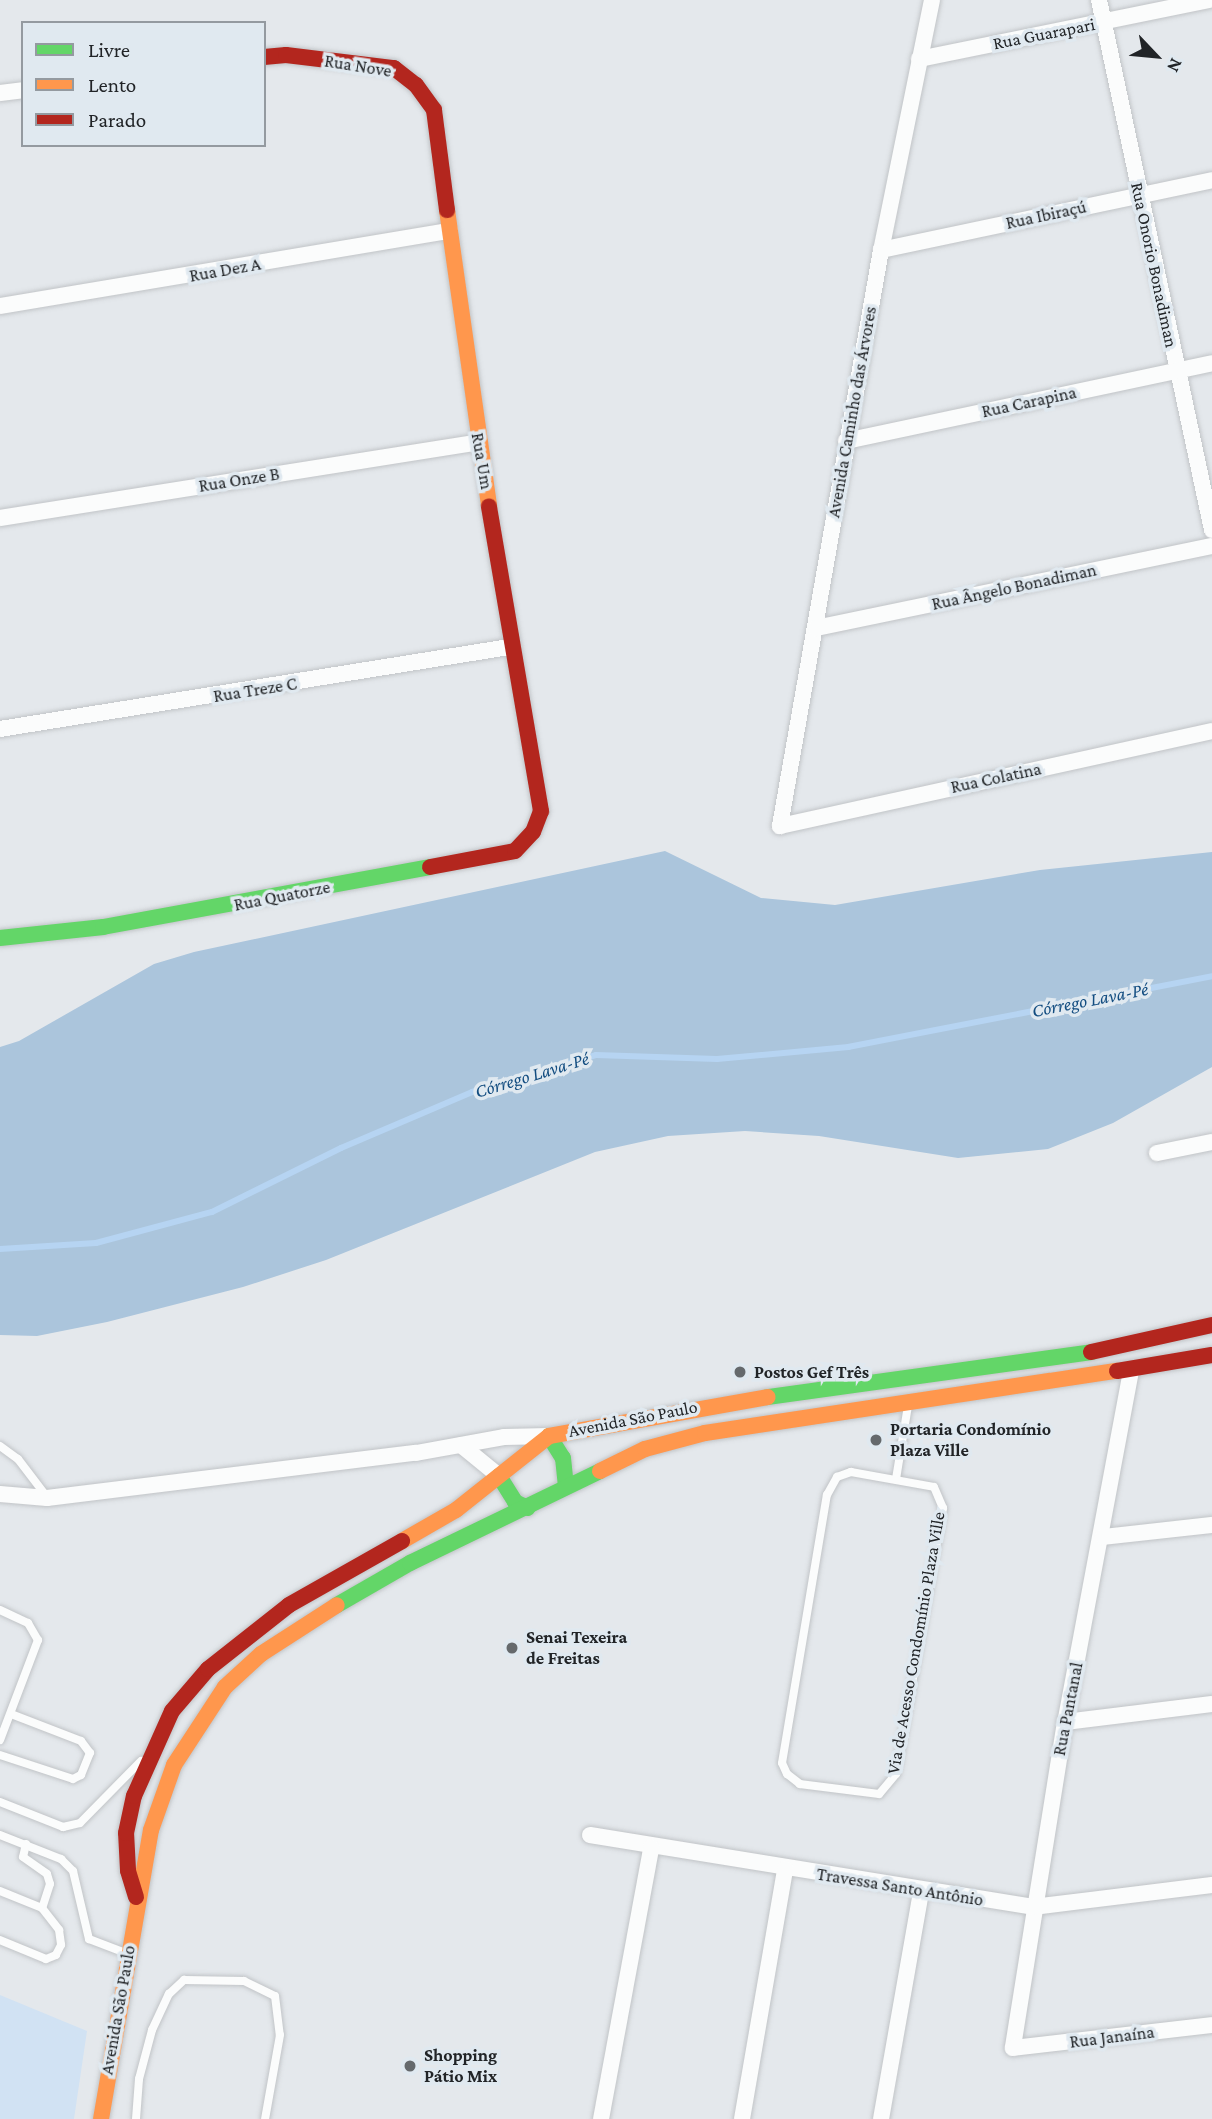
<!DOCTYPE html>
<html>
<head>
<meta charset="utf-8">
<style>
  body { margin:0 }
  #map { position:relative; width:1212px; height:2119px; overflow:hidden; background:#e4e8ec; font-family:"Crimson Pro",serif }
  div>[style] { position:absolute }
  .green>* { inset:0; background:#d1e2f3 }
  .forest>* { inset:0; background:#abc5dc }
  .stream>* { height:6px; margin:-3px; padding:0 3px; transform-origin:3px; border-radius:3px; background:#b6d4f2 }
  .roads { filter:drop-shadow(0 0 2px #c1c4c7) drop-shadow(0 0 2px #c1c4c7) }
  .lane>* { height:8px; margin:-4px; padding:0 4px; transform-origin:4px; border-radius:4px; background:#fbfcfc }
  .street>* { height:16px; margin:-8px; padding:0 8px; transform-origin:8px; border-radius:8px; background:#fbfcfc }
  .fast>* { height:16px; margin:-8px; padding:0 8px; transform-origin:8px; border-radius:8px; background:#63d668 }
  .slow>* { height:16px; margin:-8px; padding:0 8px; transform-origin:8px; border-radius:8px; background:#ff974d }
  .jam>* { height:16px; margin:-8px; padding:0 8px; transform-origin:8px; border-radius:8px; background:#b3261e }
  .dots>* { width:19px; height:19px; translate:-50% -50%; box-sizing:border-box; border:4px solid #e0e9f0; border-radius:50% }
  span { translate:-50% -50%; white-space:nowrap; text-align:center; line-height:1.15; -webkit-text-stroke:7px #e0e9f0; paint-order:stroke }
  .street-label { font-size:18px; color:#212427 }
  .poi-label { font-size:18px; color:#212427; font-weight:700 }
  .left { translate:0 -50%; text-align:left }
  .water-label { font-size:19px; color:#134d80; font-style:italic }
  .legend { position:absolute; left:21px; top:21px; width:245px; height:126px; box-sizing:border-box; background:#e0e9f0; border:2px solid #949aa0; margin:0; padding:9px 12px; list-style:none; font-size:21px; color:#212427 }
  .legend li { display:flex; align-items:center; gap:14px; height:35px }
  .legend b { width:35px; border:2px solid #949aa0 }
  .north { position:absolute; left:1121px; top:21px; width:70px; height:70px; -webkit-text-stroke:5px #e0e9f0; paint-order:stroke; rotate:116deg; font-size:19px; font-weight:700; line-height:28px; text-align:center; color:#212427 }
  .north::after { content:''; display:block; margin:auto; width:24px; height:32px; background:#212427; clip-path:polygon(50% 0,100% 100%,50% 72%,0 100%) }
</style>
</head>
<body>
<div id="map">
  <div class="green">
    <i style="clip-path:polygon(0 1995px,87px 2031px,74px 2119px,0 2119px)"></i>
  </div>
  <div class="forest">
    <i style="clip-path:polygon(665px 851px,761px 898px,835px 905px,1040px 870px,1212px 852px,1212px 1067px,1113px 1123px,1048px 1149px,958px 1158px,819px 1136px,745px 1131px,668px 1136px,595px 1152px,326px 1260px,243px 1287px,107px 1322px,37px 1336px,0 1335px,0 1047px,19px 1041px,154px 964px,194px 952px)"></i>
  </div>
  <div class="stream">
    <i style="left:0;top:1249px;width:96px;rotate:-3.6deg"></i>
    <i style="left:96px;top:1243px;width:120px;rotate:-15deg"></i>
    <i style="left:212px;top:1212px;width:144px;rotate:-26.4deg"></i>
    <i style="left:341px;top:1148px;width:142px;rotate:-23.1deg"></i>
    <i style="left:472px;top:1092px;width:129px;rotate:-16.6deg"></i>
    <i style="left:596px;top:1055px;width:121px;rotate:1.9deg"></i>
    <i style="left:717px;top:1059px;width:132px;rotate:-5.2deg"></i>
    <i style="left:848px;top:1047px;width:371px;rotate:-11deg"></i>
  </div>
  <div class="roads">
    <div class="lane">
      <i style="left:0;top:1446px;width:22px;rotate:36deg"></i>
      <i style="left:18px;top:1459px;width:48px;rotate:52.7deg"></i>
      <i style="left:851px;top:1472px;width:84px;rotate:10.2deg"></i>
      <i style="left:934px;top:1487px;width:23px;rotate:67deg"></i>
      <i style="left:943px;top:1508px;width:270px;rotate:100deg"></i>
      <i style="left:896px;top:1774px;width:26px;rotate:130deg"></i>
      <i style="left:879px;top:1794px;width:80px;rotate:-172.8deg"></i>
      <i style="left:800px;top:1784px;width:16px;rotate:-142deg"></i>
      <i style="left:787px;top:1774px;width:12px;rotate:-114deg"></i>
      <i style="left:782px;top:1763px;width:272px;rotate:-80.5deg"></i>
      <i style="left:827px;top:1495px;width:21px;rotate:-61deg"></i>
      <i style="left:837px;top:1477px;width:15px;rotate:-20deg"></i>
      <i style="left:896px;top:1479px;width:74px;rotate:-80.7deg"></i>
      <i style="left:0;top:1610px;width:31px;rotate:25deg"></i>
      <i style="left:28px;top:1623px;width:20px;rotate:60deg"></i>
      <i style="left:38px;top:1640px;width:107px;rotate:110.8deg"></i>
      <i style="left:0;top:1755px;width:77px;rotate:18.2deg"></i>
      <i style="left:73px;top:1779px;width:9px;rotate:-27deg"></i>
      <i style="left:81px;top:1775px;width:24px;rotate:-68deg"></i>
      <i style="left:90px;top:1753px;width:15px;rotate:-127deg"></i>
      <i style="left:81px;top:1741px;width:75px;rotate:-158.9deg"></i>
      <i style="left:0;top:1802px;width:68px;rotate:21.6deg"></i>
      <i style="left:63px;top:1827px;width:17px;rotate:-13deg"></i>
      <i style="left:80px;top:1823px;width:87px;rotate:-45.5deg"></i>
      <i style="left:0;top:1835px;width:66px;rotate:21.5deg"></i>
      <i style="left:61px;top:1859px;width:17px;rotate:45deg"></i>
      <i style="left:73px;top:1871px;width:70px;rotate:76.8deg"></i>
      <i style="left:89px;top:1939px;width:42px;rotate:21deg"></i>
      <i style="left:26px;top:1844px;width:13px;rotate:103deg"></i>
      <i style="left:23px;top:1857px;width:29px;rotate:35deg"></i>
      <i style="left:47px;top:1874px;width:10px;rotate:73deg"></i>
      <i style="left:50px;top:1884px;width:25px;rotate:108deg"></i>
      <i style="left:0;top:1891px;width:45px;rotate:22deg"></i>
      <i style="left:42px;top:1908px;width:28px;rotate:52deg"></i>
      <i style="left:59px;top:1930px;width:15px;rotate:82deg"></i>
      <i style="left:61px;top:1945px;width:11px;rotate:117deg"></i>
      <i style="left:56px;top:1955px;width:11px;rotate:158deg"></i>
      <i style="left:46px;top:1959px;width:50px;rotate:-157.6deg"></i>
      <i style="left:136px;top:2119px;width:40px;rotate:-85.7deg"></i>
      <i style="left:139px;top:2079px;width:51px;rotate:-75.1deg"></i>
      <i style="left:152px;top:2030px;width:40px;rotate:-65deg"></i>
      <i style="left:169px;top:1994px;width:21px;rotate:-43deg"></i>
      <i style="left:184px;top:1980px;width:60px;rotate:1deg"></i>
      <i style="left:244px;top:1981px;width:34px;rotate:26deg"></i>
      <i style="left:275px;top:1996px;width:39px;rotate:83deg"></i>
      <i style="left:280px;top:2035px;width:85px;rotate:100.1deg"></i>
    </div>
    <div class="street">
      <i style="left:932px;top:0;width:255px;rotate:101.5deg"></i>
      <i style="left:881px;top:250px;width:585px;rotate:99.95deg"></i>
      <i style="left:780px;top:826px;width:442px;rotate:-12.4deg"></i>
      <i style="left:1099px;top:0;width:542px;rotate:77.96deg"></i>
      <i style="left:919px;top:59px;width:296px;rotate:-11.5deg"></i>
      <i style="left:0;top:93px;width:23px;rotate:-7deg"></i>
      <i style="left:881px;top:250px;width:338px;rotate:-11.9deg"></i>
      <i style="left:0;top:306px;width:456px;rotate:-9.5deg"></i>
      <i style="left:846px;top:441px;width:374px;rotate:-12deg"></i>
      <i style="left:0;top:518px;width:484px;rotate:-9deg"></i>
      <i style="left:816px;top:628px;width:404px;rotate:-11.7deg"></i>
      <i style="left:0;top:729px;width:516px;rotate:-9.15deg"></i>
      <i style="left:1157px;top:1153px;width:56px;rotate:-11.3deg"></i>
      <i style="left:1131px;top:1371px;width:357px;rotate:100.6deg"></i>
      <i style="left:1065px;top:1722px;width:330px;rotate:99.1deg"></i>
      <i style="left:1013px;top:2048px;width:200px;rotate:-6.6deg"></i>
      <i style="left:461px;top:1445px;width:49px;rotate:39.2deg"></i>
      <i style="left:0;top:1494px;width:47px;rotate:4.9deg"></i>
      <i style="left:47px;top:1498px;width:372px;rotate:-7deg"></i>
      <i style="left:416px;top:1453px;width:89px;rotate:-10.3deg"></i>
      <i style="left:504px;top:1437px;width:45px;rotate:-1.3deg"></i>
      <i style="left:1103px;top:1537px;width:110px;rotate:-6.3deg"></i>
      <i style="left:1065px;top:1722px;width:148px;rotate:-7deg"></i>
      <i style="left:590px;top:1835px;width:449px;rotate:9.2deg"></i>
      <i style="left:1033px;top:1907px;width:180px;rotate:-7deg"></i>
      <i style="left:601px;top:2119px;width:276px;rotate:-79.5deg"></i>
      <i style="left:742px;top:2119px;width:254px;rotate:-80.2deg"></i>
      <i style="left:881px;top:2119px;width:231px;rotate:-80deg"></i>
    </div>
    <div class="fast">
      <i style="left:0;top:938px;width:104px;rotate:-6.1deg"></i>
      <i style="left:103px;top:927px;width:332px;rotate:-10.4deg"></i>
      <i style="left:768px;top:1397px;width:326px;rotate:-7.9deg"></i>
      <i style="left:549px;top:1436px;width:26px;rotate:58deg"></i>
      <i style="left:563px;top:1458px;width:28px;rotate:84deg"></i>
      <i style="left:499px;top:1476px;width:31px;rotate:58deg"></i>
      <i style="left:515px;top:1502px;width:14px;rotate:25deg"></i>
      <i style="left:337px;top:1605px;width:84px;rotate:-29.9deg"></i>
      <i style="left:410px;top:1563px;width:211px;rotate:-25.8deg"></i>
    </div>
    <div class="slow">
      <i style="left:447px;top:210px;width:299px;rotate:81.9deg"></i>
      <i style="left:600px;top:1471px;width:50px;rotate:-26.1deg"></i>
      <i style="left:645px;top:1449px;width:62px;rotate:-14.9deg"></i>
      <i style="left:705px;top:1433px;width:417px;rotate:-8.6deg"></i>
      <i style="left:402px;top:1541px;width:62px;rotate:-29.9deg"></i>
      <i style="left:456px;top:1510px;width:119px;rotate:-38.5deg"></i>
      <i style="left:549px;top:1436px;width:222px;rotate:-10.1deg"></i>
      <i style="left:101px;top:2119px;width:293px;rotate:-80.2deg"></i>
      <i style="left:151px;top:1830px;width:69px;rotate:-70.5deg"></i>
      <i style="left:174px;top:1765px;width:93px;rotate:-56.8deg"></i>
      <i style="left:225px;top:1687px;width:49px;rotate:-42.5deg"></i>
      <i style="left:261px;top:1654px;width:90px;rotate:-32.8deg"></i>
    </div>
    <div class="jam">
      <i style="left:264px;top:57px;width:22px;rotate:-5deg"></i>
      <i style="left:286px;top:55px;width:109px;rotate:6.9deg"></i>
      <i style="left:394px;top:68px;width:28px;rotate:38deg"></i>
      <i style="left:416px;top:85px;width:31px;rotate:54deg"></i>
      <i style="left:434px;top:110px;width:101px;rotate:82.6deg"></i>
      <i style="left:430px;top:867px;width:86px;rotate:-10.7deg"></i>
      <i style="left:515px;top:851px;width:26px;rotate:-47deg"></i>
      <i style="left:533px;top:832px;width:22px;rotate:-69deg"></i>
      <i style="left:541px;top:811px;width:309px;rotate:-99.7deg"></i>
      <i style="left:1091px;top:1352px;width:124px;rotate:-12.6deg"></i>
      <i style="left:1117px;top:1371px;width:96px;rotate:-9.6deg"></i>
      <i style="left:136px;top:1897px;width:28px;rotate:-107deg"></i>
      <i style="left:128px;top:1870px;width:37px;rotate:-93deg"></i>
      <i style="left:126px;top:1833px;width:38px;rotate:-78deg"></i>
      <i style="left:134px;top:1796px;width:93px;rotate:-65.9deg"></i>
      <i style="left:172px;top:1711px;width:55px;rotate:-49.4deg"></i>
      <i style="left:208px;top:1669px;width:103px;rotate:-38.3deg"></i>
      <i style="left:289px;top:1605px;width:130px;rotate:-29.5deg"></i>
    </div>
  </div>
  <div class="dots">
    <i style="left:740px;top:1372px;background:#65696c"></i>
    <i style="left:876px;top:1440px;background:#65696c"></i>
    <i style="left:512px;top:1648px;background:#65696c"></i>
    <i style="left:410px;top:2066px;background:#65696c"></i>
  </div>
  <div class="street-label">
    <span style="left:1044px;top:34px;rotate:-11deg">Rua Guarapari</span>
    <span style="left:358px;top:66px;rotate:9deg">Rua Nove</span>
    <span style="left:1046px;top:215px;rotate:-12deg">Rua Ibiraçú</span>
    <span style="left:1154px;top:265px;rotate:78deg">Rua Onorio Bonadiman</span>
    <span style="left:225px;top:270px;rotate:-10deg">Rua Dez A</span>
    <span style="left:1029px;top:402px;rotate:-12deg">Rua Carapina</span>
    <span style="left:852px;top:412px;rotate:-80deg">Avenida Caminho das Árvores</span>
    <span style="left:482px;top:461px;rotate:80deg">Rua Um</span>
    <span style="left:239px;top:480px;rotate:-9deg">Rua Onze B</span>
    <span style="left:1014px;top:587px;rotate:-12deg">Rua Ângelo Bonadiman</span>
    <span style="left:255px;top:690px;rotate:-9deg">Rua Treze C</span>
    <span style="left:996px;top:778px;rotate:-12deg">Rua Colatina</span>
    <span style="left:282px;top:896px;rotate:-11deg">Rua Quatorze</span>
    <span style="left:633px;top:1419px;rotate:-11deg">Avenida São Paulo</span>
    <span style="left:916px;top:1643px;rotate:-80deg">Via de Acesso Condomínio Plaza Ville</span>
    <span style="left:1068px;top:1709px;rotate:-79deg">Rua Pantanal</span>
    <span style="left:900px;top:1887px;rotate:9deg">Travessa Santo Antônio</span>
    <span style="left:118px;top:2010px;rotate:-80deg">Avenida São Paulo</span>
    <span style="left:1112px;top:2037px;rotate:-7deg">Rua Janaína</span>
  </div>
  <div class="poi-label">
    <span class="left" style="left:754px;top:1372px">Postos Gef Três</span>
    <span class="left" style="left:890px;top:1440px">Portaria Condomínio<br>Plaza Ville</span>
    <span class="left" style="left:526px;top:1648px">Senai Texeira<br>de Freitas</span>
    <span class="left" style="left:424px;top:2066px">Shopping<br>Pátio Mix</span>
  </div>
  <div class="water-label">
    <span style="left:1090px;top:1000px;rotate:-11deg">Córrego Lava-Pé</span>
    <span style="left:532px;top:1075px;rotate:-17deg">Córrego Lava-Pé</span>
  </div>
  <ul class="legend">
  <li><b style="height:9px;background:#63d668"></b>Livre</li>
  <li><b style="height:9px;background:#ff974d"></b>Lento</li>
  <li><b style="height:9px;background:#b3261e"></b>Parado</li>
  </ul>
  <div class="north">N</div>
</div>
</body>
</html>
